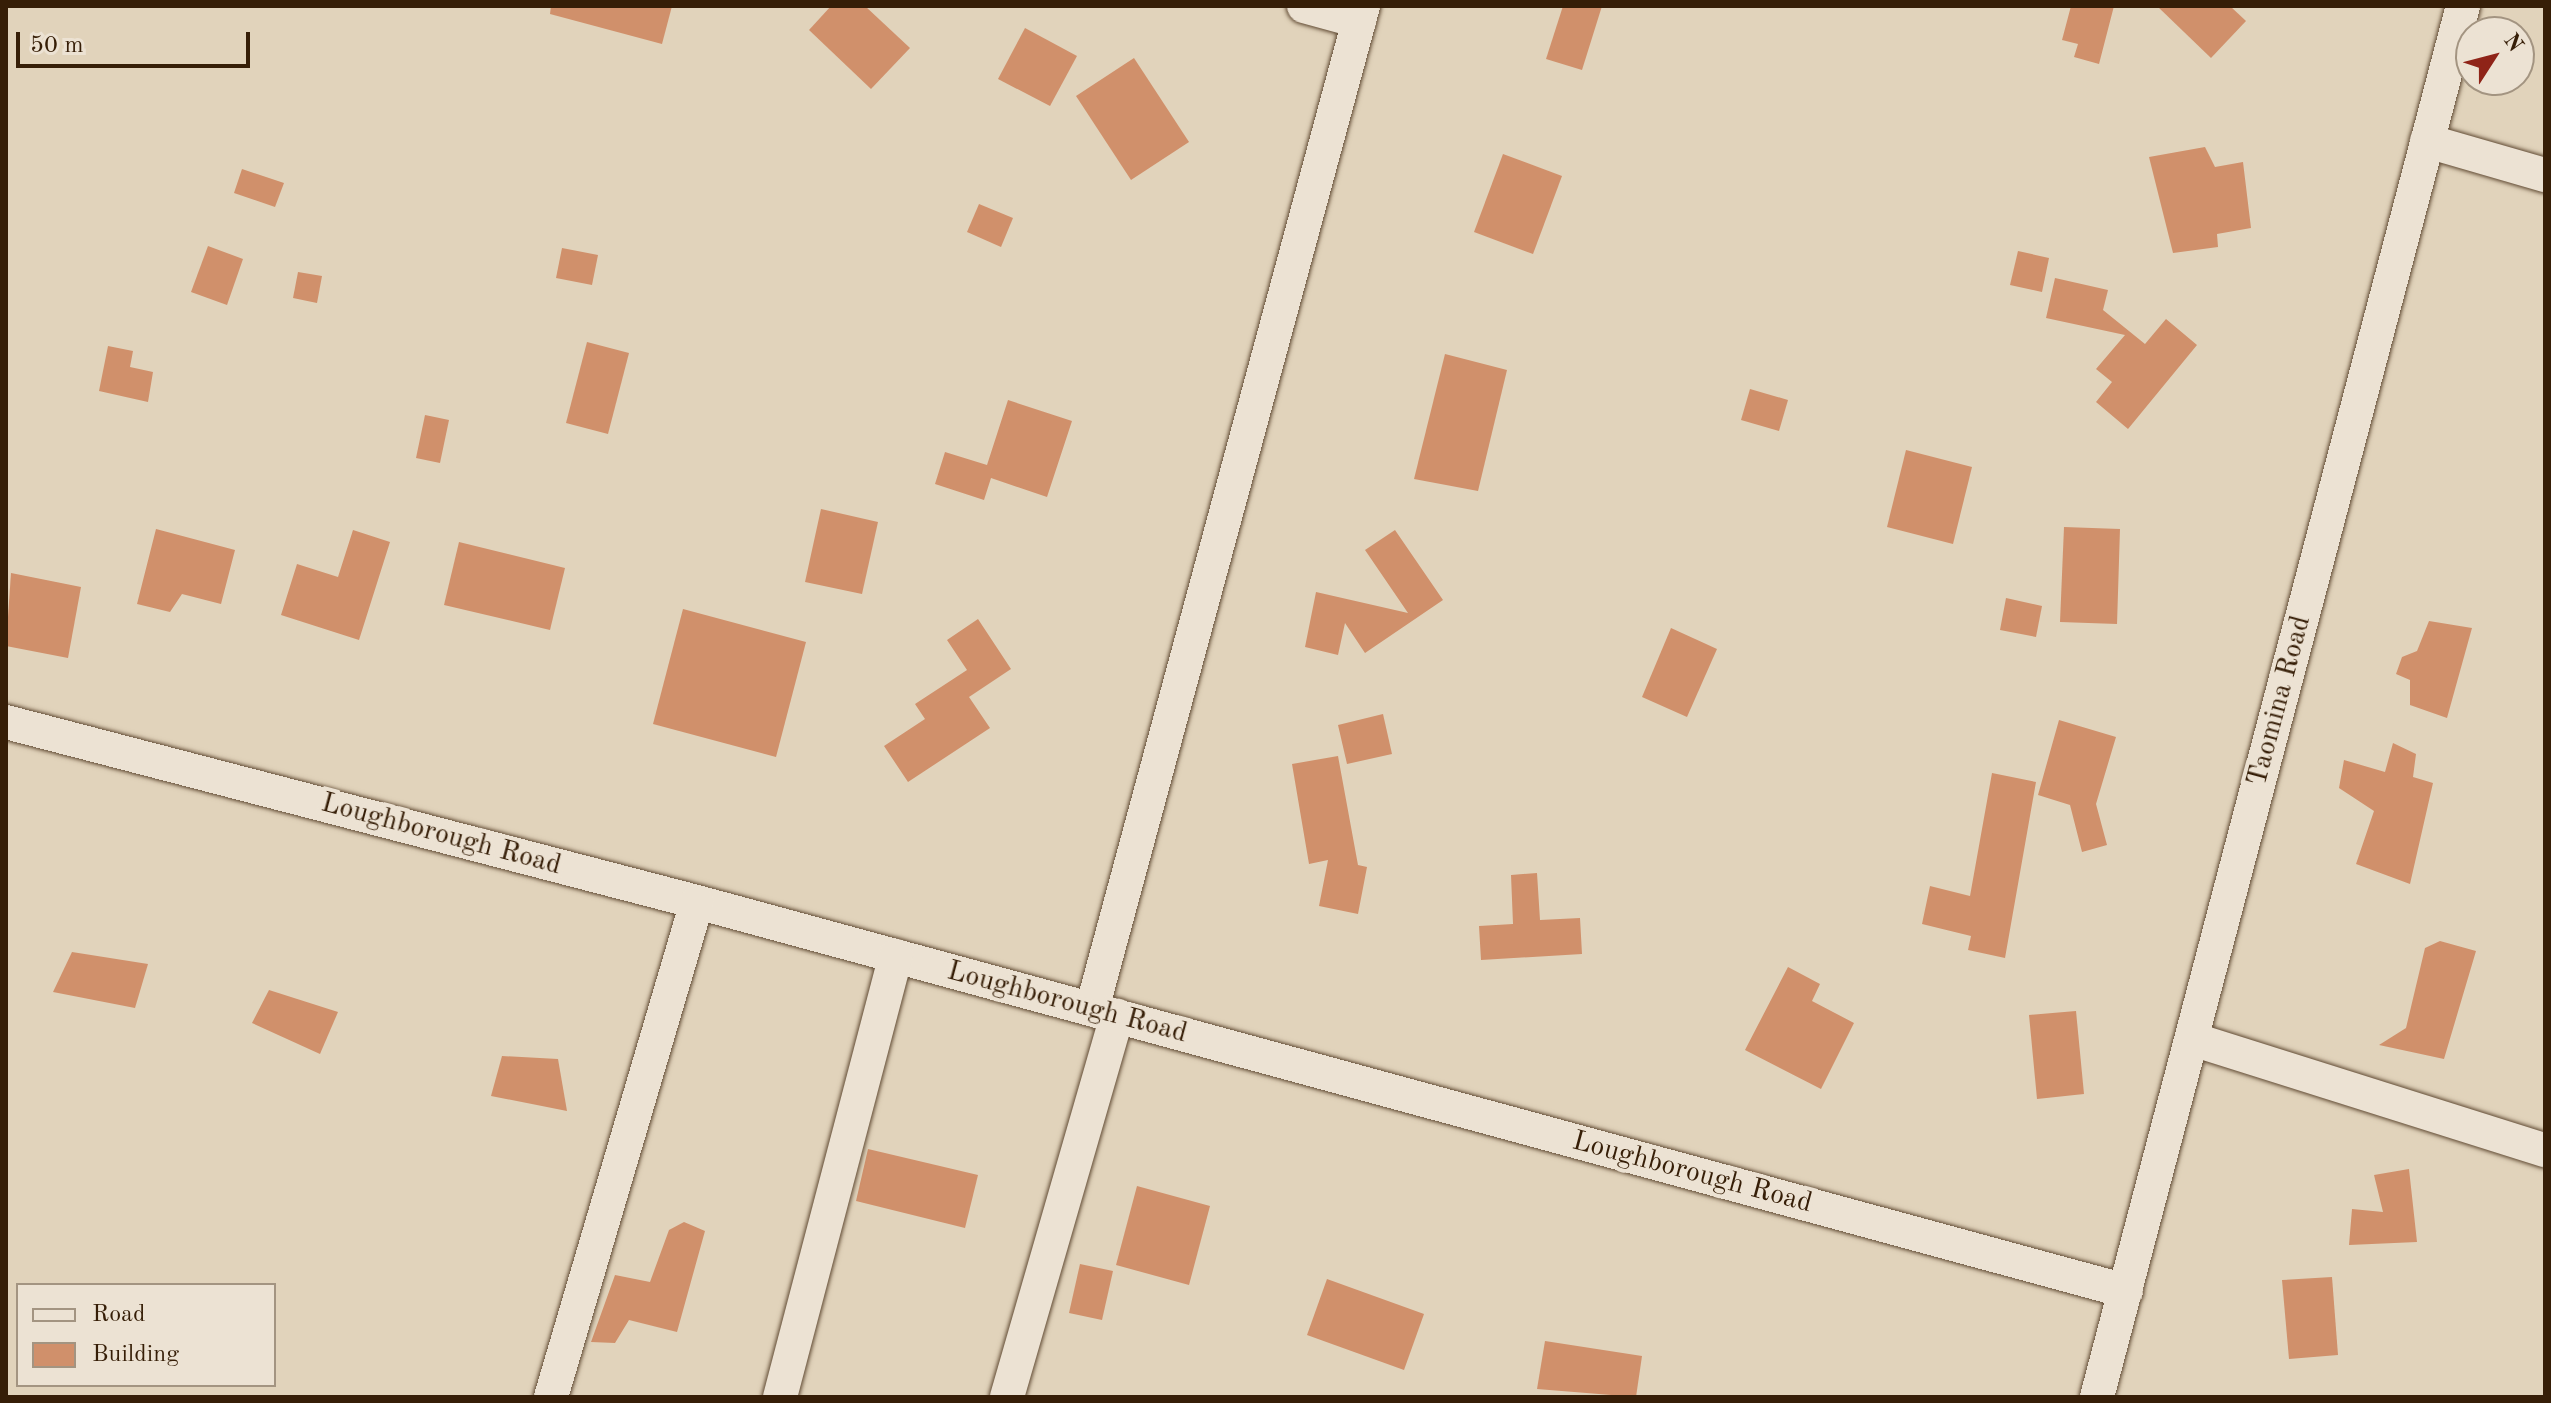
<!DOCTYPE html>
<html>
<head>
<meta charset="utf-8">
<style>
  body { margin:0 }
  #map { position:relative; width:2551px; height:1403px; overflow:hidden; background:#e1d3bb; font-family:"Old Standard TT",serif }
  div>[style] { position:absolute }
  .building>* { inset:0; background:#d0906b }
  .roads { filter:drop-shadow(0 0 2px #614b34) drop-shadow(0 0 2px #614b34) }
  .minor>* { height:34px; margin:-17px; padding:0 17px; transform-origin:17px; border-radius:17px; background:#ece2d3 }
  span { translate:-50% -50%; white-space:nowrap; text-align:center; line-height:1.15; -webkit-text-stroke:8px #ece2d3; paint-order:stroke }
  .street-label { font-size:28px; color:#361e07 }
  .frame { position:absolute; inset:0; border:8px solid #361e07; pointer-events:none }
  .legend { position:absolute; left:16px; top:1283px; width:260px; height:104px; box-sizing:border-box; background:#ece2d3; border:2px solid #a39481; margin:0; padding:10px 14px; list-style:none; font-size:24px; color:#361e07 }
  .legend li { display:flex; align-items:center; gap:16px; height:40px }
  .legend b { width:40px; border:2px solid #a39481 }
  .north { position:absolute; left:2455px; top:16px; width:80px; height:80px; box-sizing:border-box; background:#ece2d3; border:2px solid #a39481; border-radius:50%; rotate:54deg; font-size:22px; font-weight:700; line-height:32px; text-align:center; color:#361e07 }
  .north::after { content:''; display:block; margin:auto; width:28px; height:36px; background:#8f2418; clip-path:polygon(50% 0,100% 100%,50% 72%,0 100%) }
  .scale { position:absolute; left:16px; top:32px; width:234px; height:36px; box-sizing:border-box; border:4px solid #361e07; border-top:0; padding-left:10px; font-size:24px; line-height:28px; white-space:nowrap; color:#361e07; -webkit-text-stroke:6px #ece2d3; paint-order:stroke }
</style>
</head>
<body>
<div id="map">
  <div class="building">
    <i style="clip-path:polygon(551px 6px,672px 6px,662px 44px,550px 14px)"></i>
    <i style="clip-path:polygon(831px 6px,865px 6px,910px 48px,871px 89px,809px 30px)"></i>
    <i style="clip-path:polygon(1563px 6px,1602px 6px,1582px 70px,1546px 59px)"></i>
    <i style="clip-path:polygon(2071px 6px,2114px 6px,2099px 64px,2074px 57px,2078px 44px,2062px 40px)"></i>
    <i style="clip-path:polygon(2157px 6px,2230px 6px,2246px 21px,2211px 58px)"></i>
    <i style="clip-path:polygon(1025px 28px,1077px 56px,1050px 106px,998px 79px)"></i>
    <i style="clip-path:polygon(1134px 58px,1189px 142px,1131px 180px,1076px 96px)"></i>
    <i style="clip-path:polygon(2205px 147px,2215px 167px,2243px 162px,2251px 228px,2217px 234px,2218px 247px,2173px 253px,2149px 157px)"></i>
    <i style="clip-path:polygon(1503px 154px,1562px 176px,1533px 254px,1474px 232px)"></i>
    <i style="clip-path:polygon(242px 169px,284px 183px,275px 207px,234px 193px)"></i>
    <i style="clip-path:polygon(979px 204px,1013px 218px,1001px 247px,967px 232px)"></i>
    <i style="clip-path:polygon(208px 246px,243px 259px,227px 305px,191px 292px)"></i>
    <i style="clip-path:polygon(562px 248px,598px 255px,592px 285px,556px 278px)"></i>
    <i style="clip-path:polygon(2018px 251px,2049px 258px,2042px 292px,2010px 285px)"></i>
    <i style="clip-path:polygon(298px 272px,322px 276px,317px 303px,293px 298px)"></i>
    <i style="clip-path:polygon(2055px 278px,2108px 290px,2103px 310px,2145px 344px,2166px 319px,2197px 345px,2128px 429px,2096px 402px,2112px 382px,2096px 369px,2125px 335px,2046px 318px)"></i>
    <i style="clip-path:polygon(587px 342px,629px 353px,608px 434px,566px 423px)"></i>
    <i style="clip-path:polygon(108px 346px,133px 351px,130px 367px,153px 372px,148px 402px,99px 391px)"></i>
    <i style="clip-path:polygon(1445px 354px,1507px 370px,1478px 491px,1414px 479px)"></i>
    <i style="clip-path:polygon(1750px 389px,1788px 400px,1779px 431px,1741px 420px)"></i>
    <i style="clip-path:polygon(1008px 400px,1072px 421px,1047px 497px,991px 478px,984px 500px,935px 484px,945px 452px,987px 465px)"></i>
    <i style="clip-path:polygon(425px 415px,449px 420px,440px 463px,416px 458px)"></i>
    <i style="clip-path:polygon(1906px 450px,1972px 467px,1953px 544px,1887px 527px)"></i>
    <i style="clip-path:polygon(821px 509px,878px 522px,862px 594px,805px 582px)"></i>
    <i style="clip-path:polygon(2064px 527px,2120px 529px,2117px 624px,2060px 622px)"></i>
    <i style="clip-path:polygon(156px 529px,235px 550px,221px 604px,182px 594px,170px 612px,137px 604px)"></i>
    <i style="clip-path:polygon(353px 530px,390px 542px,359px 640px,281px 615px,297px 564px,338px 577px)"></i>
    <i style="clip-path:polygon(1395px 530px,1443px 600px,1365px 653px,1345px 623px,1338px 655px,1305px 647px,1316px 592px,1408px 613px,1365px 550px)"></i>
    <i style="clip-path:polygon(459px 542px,565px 568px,550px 630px,444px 605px)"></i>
    <i style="clip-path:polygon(11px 573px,81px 587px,68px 658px,6px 646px)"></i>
    <i style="clip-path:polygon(2006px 598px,2042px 606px,2036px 637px,2000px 630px)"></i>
    <i style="clip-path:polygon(683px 609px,806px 642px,776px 757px,653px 724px)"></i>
    <i style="clip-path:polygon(978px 619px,1011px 669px,969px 697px,990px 728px,908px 782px,884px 746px,925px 719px,915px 704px,967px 670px,947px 640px)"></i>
    <i style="clip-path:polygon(2429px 621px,2472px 628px,2447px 718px,2410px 705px,2410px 680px,2396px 674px,2402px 657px,2417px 651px)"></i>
    <i style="clip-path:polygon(1671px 628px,1717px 649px,1687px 717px,1642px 697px)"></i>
    <i style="clip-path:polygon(1383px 714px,1392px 754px,1347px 764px,1338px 725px)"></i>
    <i style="clip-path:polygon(2059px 720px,2116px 737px,2096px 804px,2107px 845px,2082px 852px,2070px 805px,2038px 795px)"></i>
    <i style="clip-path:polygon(2393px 743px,2416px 754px,2413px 777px,2433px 783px,2410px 884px,2356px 864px,2374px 811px,2339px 788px,2344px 760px,2385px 772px)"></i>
    <i style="clip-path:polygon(1338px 756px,1358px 865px,1367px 867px,1358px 914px,1319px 906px,1328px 860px,1309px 864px,1292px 764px)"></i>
    <i style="clip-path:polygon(1992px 773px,2036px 782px,2005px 958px,1968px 950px,1971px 936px,1922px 924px,1930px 886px,1970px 896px)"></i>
    <i style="clip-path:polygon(1537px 873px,1540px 920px,1580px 918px,1582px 954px,1481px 960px,1479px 926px,1513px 924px,1511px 875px)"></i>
    <i style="clip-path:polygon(2440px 941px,2476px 951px,2444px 1059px,2379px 1045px,2406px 1028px,2425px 948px)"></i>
    <i style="clip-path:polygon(72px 952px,148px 964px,135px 1008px,53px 992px)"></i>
    <i style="clip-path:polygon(1788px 967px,1820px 984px,1812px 1001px,1854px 1023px,1821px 1089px,1745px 1050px)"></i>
    <i style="clip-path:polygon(269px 990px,338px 1012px,320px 1054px,252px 1023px)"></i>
    <i style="clip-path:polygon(2076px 1011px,2084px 1094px,2037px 1099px,2029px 1015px)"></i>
    <i style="clip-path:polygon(502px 1056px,558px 1059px,567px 1111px,491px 1096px)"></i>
    <i style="clip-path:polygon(868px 1149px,978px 1175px,965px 1228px,856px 1201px)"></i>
    <i style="clip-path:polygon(2409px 1169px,2417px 1242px,2349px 1245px,2352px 1209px,2383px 1212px,2374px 1175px)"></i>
    <i style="clip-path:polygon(1137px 1186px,1210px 1206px,1189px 1285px,1116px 1265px)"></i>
    <i style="clip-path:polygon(684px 1222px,705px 1231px,677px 1332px,629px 1320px,615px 1343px,591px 1342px,615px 1275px,650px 1282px,669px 1230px)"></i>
    <i style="clip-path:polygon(1080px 1264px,1113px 1271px,1102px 1320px,1069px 1313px)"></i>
    <i style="clip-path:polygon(2332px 1277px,2338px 1355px,2289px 1359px,2282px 1280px)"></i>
    <i style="clip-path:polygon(1327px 1279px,1424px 1314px,1404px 1370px,1307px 1335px)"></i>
    <i style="clip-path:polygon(1545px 1341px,1642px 1356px,1636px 1397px,1537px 1389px)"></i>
  </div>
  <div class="roads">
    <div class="minor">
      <i style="left:1304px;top:6px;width:57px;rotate:15.3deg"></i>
      <i style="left:2427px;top:141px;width:123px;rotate:16.1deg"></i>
      <i style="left:6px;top:722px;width:714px;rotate:14.6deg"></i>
      <i style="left:697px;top:902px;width:1481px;rotate:15.23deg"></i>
      <i style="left:1092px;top:1009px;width:1039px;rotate:-74.88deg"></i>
      <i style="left:2192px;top:1039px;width:370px;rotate:17.5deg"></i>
      <i style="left:551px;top:1397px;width:516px;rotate:-73.57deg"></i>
      <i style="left:780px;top:1397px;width:456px;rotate:-75.3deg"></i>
      <i style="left:1007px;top:1397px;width:397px;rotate:-73.9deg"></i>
      <i style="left:2097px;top:1397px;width:1438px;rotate:-75.26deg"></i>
    </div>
  </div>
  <div class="street-label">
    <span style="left:2280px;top:701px;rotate:-75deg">Taomina Road</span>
    <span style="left:441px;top:835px;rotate:15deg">Loughborough Road</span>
    <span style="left:1067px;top:1003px;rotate:15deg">Loughborough Road</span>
    <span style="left:1692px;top:1173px;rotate:15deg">Loughborough Road</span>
  </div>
  <div class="frame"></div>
  <ul class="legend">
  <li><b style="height:10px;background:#ece2d3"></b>Road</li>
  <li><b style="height:22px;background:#d0906b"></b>Building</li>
  </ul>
  <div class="north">N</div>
  <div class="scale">50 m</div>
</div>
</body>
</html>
